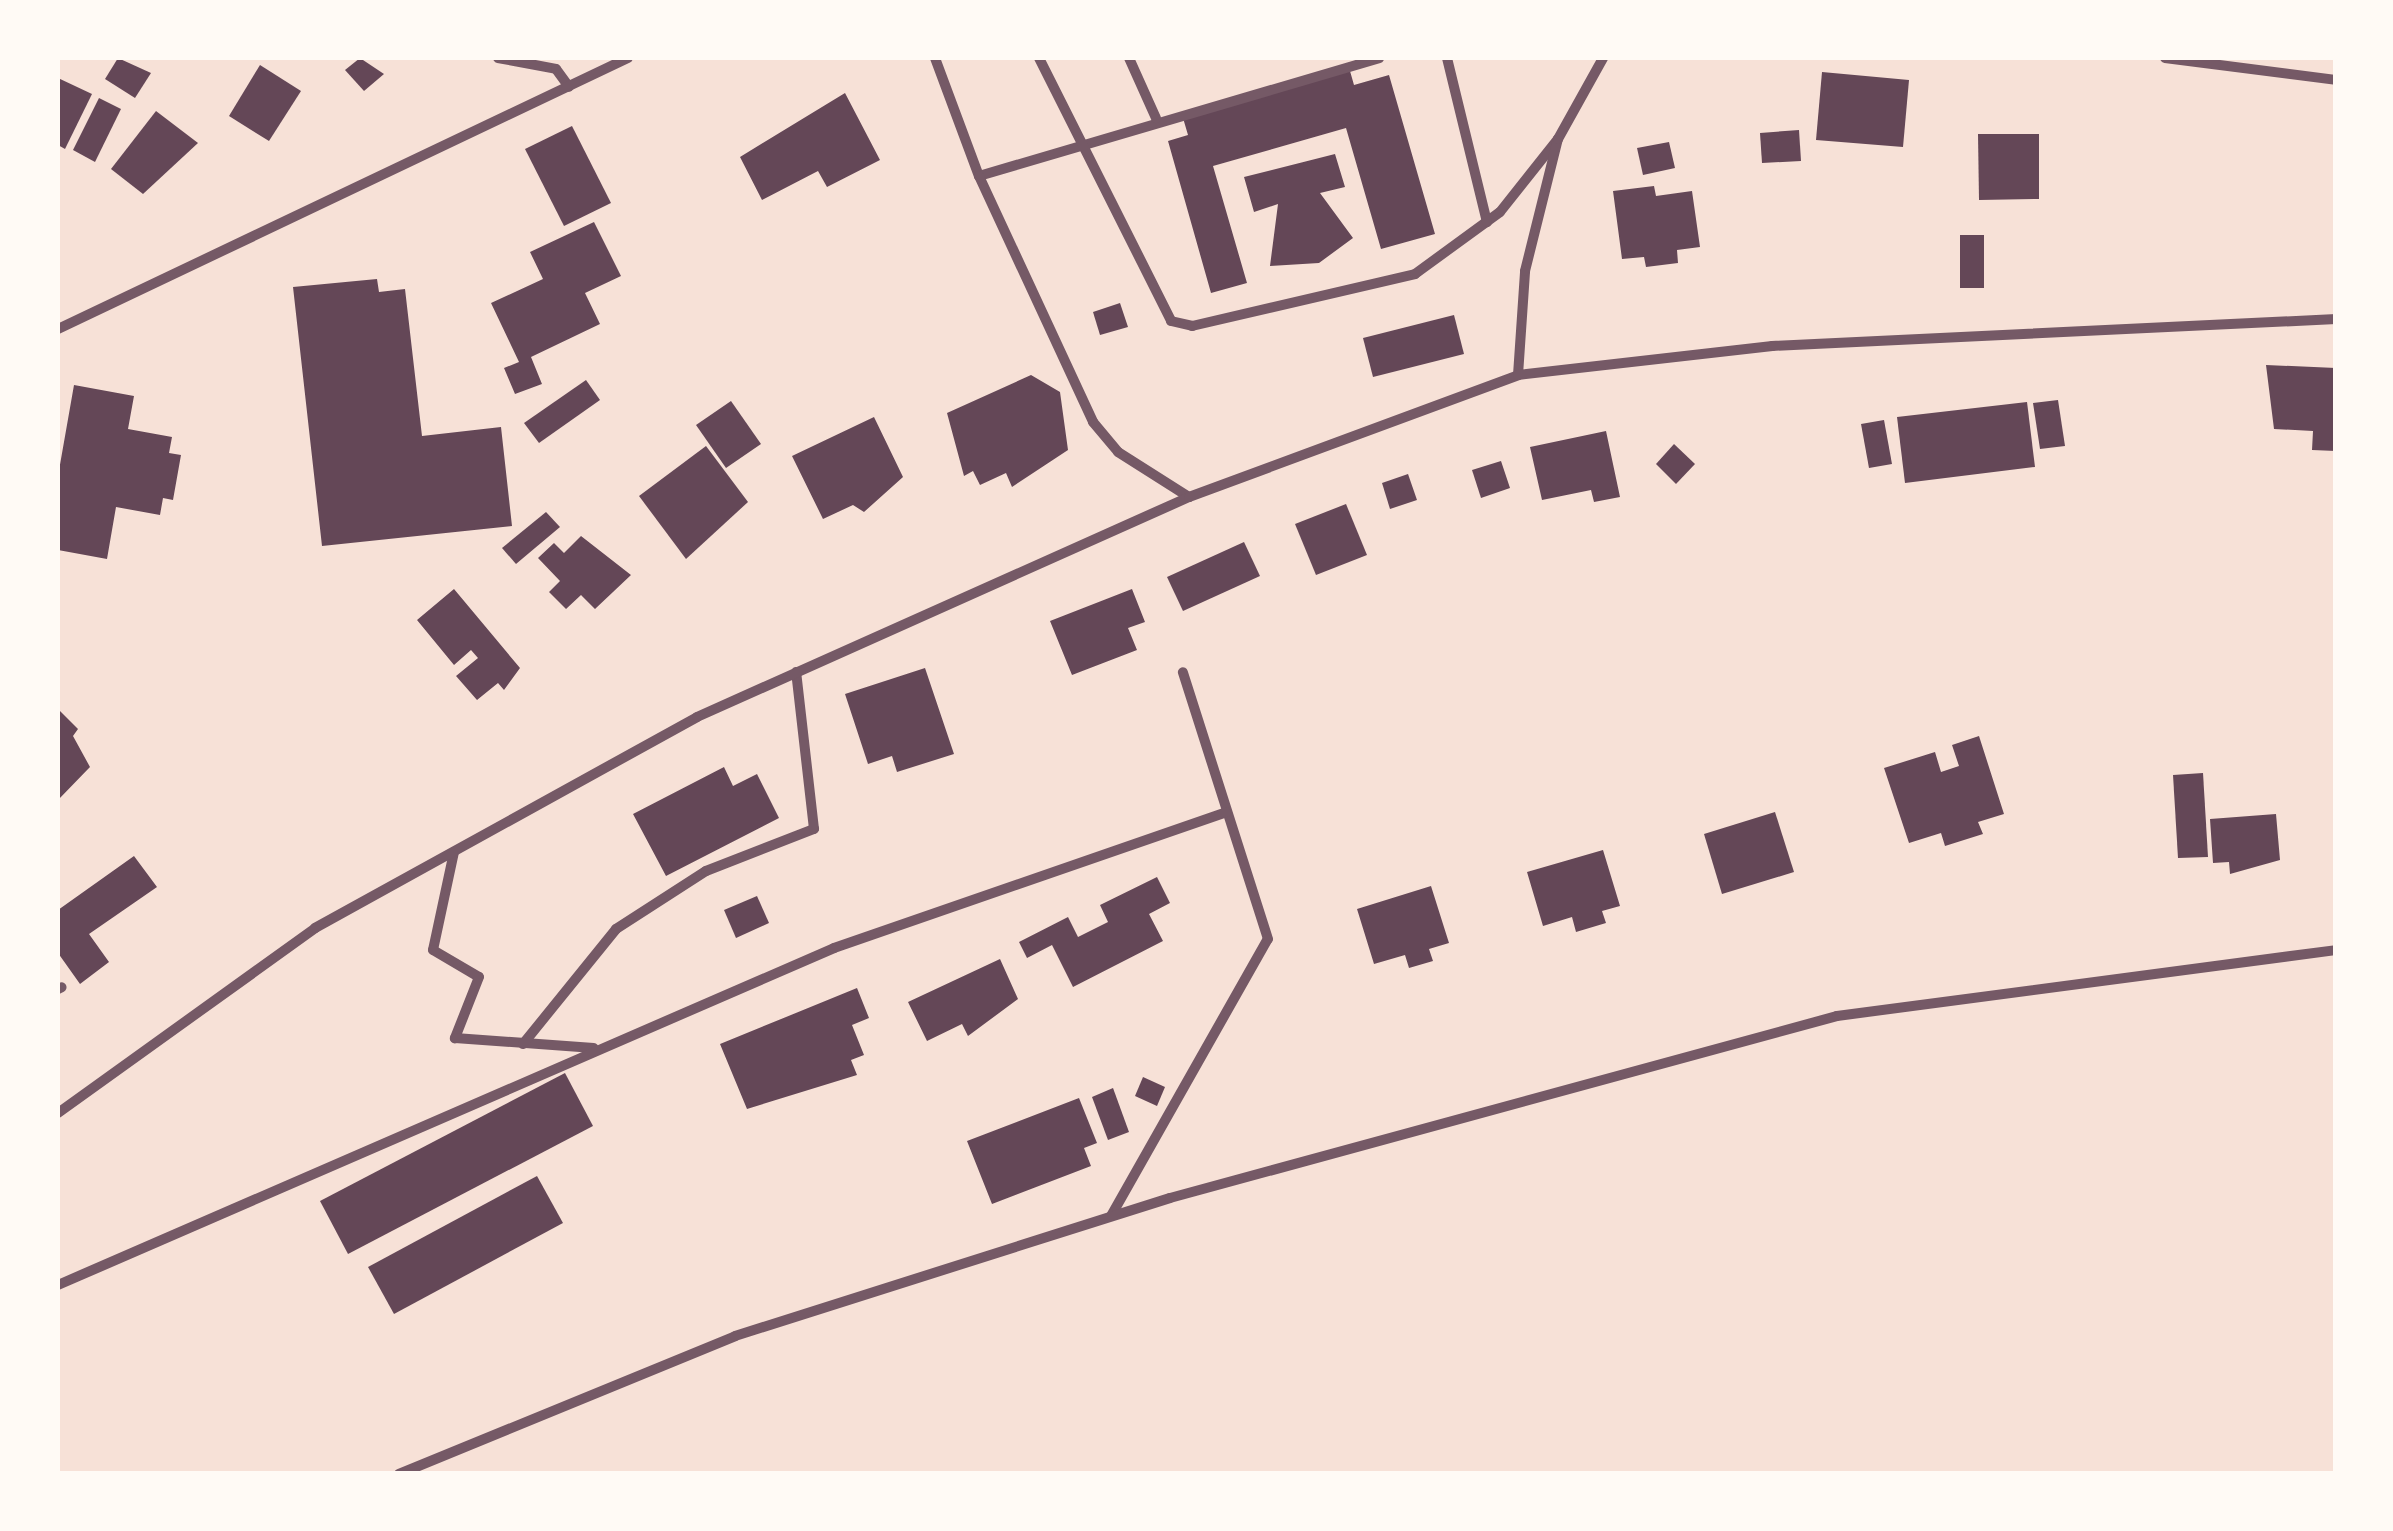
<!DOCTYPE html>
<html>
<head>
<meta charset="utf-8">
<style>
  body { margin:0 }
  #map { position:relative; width:2393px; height:1531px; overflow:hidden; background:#f7e1d7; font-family:"Exo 2",sans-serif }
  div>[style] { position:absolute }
  .building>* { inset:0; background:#644757 }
  .minor>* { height:10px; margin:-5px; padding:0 5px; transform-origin:5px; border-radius:5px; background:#755966 }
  span { translate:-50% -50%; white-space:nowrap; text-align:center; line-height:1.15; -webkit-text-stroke:9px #fffaf5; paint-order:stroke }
  .frame { position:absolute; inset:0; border:60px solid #fffaf5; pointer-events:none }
</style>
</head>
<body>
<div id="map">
  <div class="building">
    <i style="clip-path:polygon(118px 58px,151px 73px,135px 98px,105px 79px)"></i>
    <i style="clip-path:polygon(360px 58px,384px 74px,364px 91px,345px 70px)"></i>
    <i style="clip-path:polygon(260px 65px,301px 91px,269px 141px,229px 116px)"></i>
    <i style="clip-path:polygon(1350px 71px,1354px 85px,1389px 75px,1435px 234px,1381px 249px,1346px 128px,1213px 166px,1247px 283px,1211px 293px,1168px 141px,1188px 135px,1183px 118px)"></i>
    <i style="clip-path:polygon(1822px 72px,1909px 80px,1903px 147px,1816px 140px)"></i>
    <i style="clip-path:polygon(58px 78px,92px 94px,65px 149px,58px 145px)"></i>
    <i style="clip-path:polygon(845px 93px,880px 160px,827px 187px,818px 171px,762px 200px,740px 157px)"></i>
    <i style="clip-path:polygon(99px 98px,121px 109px,95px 162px,73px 150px)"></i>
    <i style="clip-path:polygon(156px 111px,198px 143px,143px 194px,111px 169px)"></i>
    <i style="clip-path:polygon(572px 126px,611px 203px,564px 226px,525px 149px)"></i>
    <i style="clip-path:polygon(1799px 130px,1801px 161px,1762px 163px,1760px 133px)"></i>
    <i style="clip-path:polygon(1978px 134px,2039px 134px,2039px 199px,1979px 200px)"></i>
    <i style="clip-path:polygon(1669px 142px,1675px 168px,1643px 175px,1637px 148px)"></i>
    <i style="clip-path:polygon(1335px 154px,1345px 187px,1320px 193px,1353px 238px,1319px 263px,1270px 266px,1278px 204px,1254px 212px,1244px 177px)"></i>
    <i style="clip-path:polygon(1654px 186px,1656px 196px,1692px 191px,1700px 247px,1677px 250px,1678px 263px,1646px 267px,1644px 257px,1622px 259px,1613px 191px)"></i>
    <i style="clip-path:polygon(594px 222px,621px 276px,585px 293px,600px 324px,531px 357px,542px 384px,515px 394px,504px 368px,519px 362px,491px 303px,543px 279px,530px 252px)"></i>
    <i style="clip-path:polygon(1960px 235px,1984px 235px,1984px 288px,1960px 288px)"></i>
    <i style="clip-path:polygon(377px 279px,379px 292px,405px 289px,422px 436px,501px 427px,512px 526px,322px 546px,293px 287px)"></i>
    <i style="clip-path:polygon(1120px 303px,1128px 327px,1100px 335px,1093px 312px)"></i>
    <i style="clip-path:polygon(1454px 315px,1464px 354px,1373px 377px,1363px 338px)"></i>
    <i style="clip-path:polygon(2266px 365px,2336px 368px,2336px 451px,2312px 450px,2313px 431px,2274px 429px)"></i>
    <i style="clip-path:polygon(1031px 375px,1060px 392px,1068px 450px,1012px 487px,1006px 473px,980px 485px,973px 471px,964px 476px,947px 413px)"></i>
    <i style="clip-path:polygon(586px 380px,600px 400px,539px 443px,524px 423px)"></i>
    <i style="clip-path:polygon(74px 385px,134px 396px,128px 429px,172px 437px,169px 453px,181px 455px,173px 500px,163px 498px,160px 515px,116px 507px,107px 559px,58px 550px,58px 476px)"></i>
    <i style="clip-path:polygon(2058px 400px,2065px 446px,2040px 449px,2033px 403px)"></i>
    <i style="clip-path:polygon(731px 401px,761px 444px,726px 468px,696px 425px)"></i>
    <i style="clip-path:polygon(2027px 402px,2035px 467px,1905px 483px,1897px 417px)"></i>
    <i style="clip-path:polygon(874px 417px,903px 477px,864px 512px,853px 505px,823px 519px,792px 456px)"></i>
    <i style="clip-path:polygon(1884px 420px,1892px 464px,1869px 468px,1861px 424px)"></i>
    <i style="clip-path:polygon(1606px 431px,1620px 497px,1594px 502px,1591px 490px,1542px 500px,1530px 447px)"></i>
    <i style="clip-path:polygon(1674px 444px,1695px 464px,1676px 484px,1656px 464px)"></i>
    <i style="clip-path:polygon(706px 446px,748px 502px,686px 559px,639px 496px)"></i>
    <i style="clip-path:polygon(1501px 461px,1510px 488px,1481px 498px,1472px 470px)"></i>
    <i style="clip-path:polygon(1408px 474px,1417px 500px,1390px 509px,1382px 483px)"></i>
    <i style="clip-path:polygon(1346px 504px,1367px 555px,1316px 575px,1295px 524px)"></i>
    <i style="clip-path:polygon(546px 512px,560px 527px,516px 564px,502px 548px)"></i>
    <i style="clip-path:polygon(581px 536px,631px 575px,595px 609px,581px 595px,566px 609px,549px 592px,560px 581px,538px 558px,554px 543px,564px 553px)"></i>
    <i style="clip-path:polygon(1244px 542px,1260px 576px,1183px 611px,1167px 577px)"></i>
    <i style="clip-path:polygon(454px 589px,520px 668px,504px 690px,498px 683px,477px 700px,456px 676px,478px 658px,471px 650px,454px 665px,417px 620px)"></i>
    <i style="clip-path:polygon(1132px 589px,1145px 622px,1128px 628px,1137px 650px,1072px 675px,1050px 621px)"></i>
    <i style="clip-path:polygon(925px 668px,954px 754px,897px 772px,892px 756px,868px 764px,845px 694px)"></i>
    <i style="clip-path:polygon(58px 709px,78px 729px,73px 736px,90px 767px,58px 800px)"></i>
    <i style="clip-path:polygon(1979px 736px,2004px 814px,1978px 822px,1983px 834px,1945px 846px,1941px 833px,1909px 843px,1884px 768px,1935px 752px,1941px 772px,1959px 766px,1952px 745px)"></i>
    <i style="clip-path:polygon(724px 767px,733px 786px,757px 774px,779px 818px,666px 876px,633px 814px)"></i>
    <i style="clip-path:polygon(2203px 773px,2208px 857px,2178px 858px,2173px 775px)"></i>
    <i style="clip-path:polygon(1775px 812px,1794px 872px,1722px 894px,1704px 834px)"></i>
    <i style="clip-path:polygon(2276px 814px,2280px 860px,2230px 874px,2229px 862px,2213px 863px,2210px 819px)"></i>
    <i style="clip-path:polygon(1603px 850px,1620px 906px,1602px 911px,1606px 923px,1576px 932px,1572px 917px,1543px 926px,1527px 872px)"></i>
    <i style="clip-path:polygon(134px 856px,157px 887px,89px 934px,109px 962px,80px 984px,58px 953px,58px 910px)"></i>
    <i style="clip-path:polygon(1157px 877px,1170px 903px,1149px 914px,1163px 941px,1073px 987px,1052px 945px,1027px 958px,1019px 942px,1068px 917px,1078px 937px,1108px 922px,1100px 905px)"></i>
    <i style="clip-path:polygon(1431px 886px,1449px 943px,1429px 949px,1433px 961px,1409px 968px,1405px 955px,1374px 964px,1357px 909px)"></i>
    <i style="clip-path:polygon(757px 896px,769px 923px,736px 938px,724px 910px)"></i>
    <i style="clip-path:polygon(1000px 959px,1018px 999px,968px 1036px,962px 1024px,927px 1041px,908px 1002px)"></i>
    <i style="clip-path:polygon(857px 988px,869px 1018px,852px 1025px,864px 1055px,851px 1060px,857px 1075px,747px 1109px,720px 1044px)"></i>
    <i style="clip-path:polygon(565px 1073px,593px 1126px,348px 1254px,320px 1201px)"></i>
    <i style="clip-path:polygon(1143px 1077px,1165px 1087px,1157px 1106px,1135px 1096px)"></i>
    <i style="clip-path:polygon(1113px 1088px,1129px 1132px,1108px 1140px,1092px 1097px)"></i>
    <i style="clip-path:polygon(1079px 1098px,1097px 1143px,1084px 1148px,1091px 1166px,992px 1204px,967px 1141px)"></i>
    <i style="clip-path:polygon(537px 1176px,563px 1223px,394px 1314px,368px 1267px)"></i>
  </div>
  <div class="minor">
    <i style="left:498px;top:58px;width:59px;rotate:10.7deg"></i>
    <i style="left:556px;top:69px;width:22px;rotate:54deg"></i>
    <i style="left:935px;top:58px;width:126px;rotate:69.6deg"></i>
    <i style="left:979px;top:176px;width:417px;rotate:-16.4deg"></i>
    <i style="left:1039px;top:58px;width:294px;rotate:63.3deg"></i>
    <i style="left:1171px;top:321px;width:22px;rotate:13deg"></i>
    <i style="left:1192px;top:326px;width:229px;rotate:-13.1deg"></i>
    <i style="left:1415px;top:274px;width:105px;rotate:-36.1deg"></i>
    <i style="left:1500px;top:212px;width:93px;rotate:-51.5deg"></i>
    <i style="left:1129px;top:58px;width:66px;rotate:65.8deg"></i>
    <i style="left:1447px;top:58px;width:169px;rotate:76.3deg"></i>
    <i style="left:2165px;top:58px;width:172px;rotate:7.3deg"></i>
    <i style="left:979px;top:176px;width:271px;rotate:65.1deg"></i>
    <i style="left:1093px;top:422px;width:39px;rotate:50deg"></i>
    <i style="left:1118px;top:452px;width:84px;rotate:32.4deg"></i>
    <i style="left:58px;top:329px;width:631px;rotate:-25.43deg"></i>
    <i style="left:1518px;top:375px;width:104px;rotate:-86.1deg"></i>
    <i style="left:1525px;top:271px;width:136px;rotate:-76deg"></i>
    <i style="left:1558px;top:139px;width:93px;rotate:-60.9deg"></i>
    <i style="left:454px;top:852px;width:100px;rotate:102.1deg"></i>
    <i style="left:433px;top:950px;width:53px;rotate:30.4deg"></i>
    <i style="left:479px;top:977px;width:66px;rotate:111.5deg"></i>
    <i style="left:455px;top:1038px;width:139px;rotate:4.1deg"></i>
    <i style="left:58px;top:989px;width:4px;rotate:-27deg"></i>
    <i style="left:523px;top:1044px;width:148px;rotate:-51deg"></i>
    <i style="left:616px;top:929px;width:107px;rotate:-32.8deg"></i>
    <i style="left:706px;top:871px;width:116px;rotate:-21.3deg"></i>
    <i style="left:814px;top:829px;width:158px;rotate:-96.5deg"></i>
    <i style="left:58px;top:1113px;width:317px;rotate:-35.7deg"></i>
    <i style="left:315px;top:928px;width:436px;rotate:-28.9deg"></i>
    <i style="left:697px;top:717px;width:539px;rotate:-24.09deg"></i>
    <i style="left:1189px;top:497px;width:351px;rotate:-20.3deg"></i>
    <i style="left:1518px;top:375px;width:256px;rotate:-6.5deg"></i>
    <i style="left:1772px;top:346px;width:565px;rotate:-2.74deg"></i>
    <i style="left:1111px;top:1216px;width:318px;rotate:-60.5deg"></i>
    <i style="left:1268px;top:939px;width:280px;rotate:-107.7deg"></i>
    <i style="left:58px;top:1285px;width:846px;rotate:-23.47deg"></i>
    <i style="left:834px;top:948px;width:415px;rotate:-19.1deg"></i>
    <i style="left:399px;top:1474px;width:363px;rotate:-22.3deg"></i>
    <i style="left:735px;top:1336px;width:456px;rotate:-17.6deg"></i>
    <i style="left:1170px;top:1198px;width:691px;rotate:-15.26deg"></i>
    <i style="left:1837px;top:1016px;width:503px;rotate:-7.53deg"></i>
  </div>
  <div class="frame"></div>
</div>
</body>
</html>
